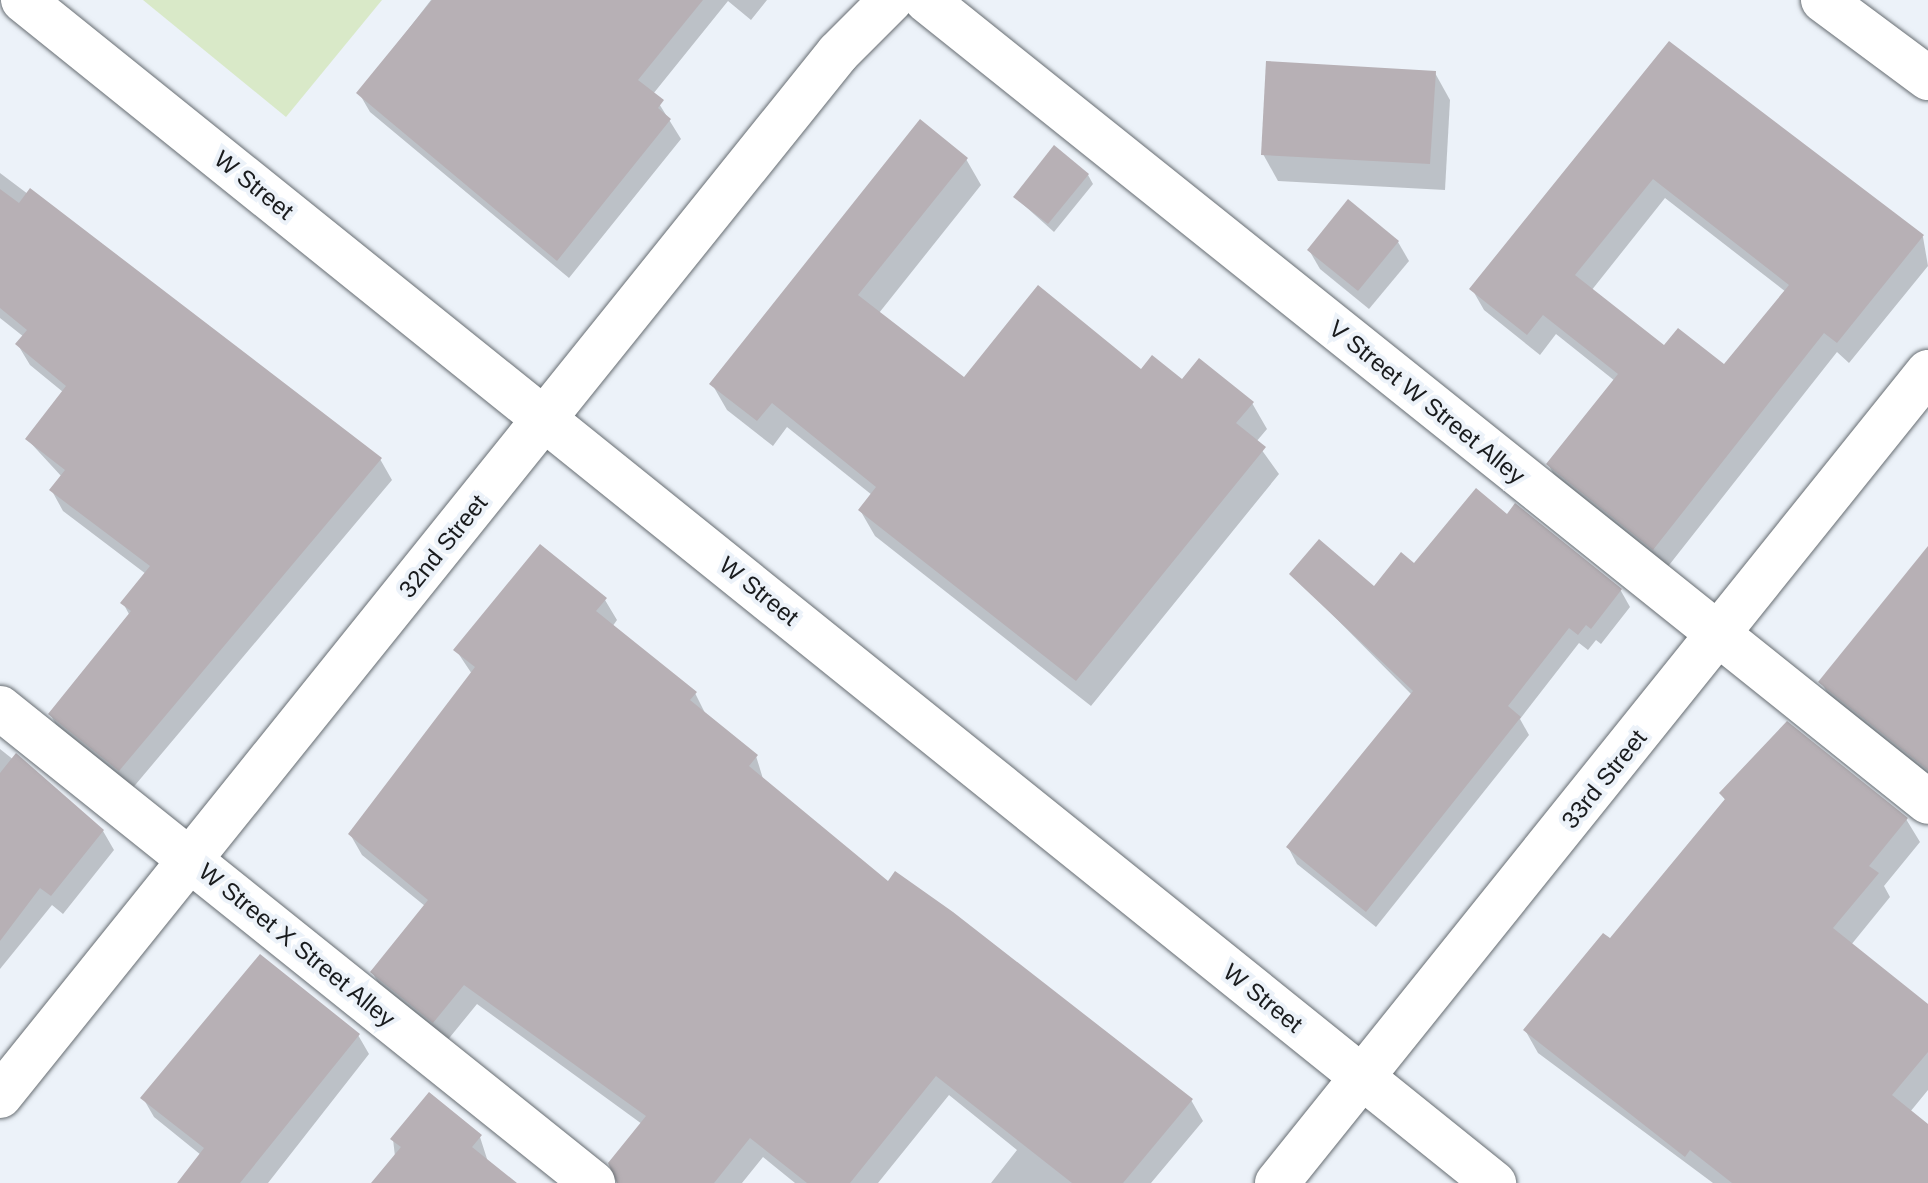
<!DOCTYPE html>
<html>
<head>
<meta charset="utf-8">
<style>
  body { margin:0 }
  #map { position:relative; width:1928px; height:1183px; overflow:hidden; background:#ecf2f9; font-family:Helvetica,sans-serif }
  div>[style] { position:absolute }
  .green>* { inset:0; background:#d9e9c8 }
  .shadow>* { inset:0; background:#0003 }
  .building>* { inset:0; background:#b7b0b5 }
  .roads { filter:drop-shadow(0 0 2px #676d72) drop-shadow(0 0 2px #676d72) }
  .minor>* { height:44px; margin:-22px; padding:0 22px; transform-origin:22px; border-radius:22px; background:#fff }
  span { translate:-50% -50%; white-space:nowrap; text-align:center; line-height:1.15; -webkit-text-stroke:8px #ecf2f9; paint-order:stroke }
  .street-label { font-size:24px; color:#191b1d }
</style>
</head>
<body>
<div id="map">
  <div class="green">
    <i style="clip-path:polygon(143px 0,382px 0,286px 117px)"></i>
  </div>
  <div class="shadow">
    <i style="clip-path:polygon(431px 0,767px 0,751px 20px,728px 1px,653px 94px,681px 139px,569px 278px,370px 112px,359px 93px)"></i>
    <i style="clip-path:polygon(evenodd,1670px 44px,1923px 237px,1928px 266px,1849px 363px,1837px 352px,1666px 569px,1560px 485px,1548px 464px,1615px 381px,1556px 334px,1540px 355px,1484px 310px,1472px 289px,1670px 44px,1665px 198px,1786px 292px,1724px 367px,1664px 348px,1591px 291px,1665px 198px)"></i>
    <i style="clip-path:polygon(1435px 73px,1450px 100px,1445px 190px,1278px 181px,1263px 154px)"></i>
    <i style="clip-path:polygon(966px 159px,981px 185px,879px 313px,965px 380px,1141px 371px,1252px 403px,1267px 429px,1256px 442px,1279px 474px,1091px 706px,875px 536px,860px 510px,872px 495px,787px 427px,773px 446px,727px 410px,712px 384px)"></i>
    <i style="clip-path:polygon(0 173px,380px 459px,392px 480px,131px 790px,62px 735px,50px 714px,130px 616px,123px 603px,146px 574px,63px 511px,52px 491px,62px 477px,27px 439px,63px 392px,30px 365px,18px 345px,24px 337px,0 318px)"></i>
    <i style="clip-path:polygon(1088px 175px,1093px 184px,1054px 232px,1015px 197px)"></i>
    <i style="clip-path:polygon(1398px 242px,1409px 261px,1369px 309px,1320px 269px,1309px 250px)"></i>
    <i style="clip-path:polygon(1507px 516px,1621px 591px,1630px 607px,1601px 644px,1596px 640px,1588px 650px,1579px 643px,1520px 719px,1529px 735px,1376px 927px,1297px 864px,1288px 847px,1412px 695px,1292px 574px,1375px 589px)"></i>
    <i style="clip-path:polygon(1928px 552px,1928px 778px,1832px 701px,1821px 682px)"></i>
    <i style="clip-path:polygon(605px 600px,617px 620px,612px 627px,695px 693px,706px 715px,756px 756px,764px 782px,888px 884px,1191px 1100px,1203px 1121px,1151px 1183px,991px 1183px,1017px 1150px,949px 1095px,878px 1183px,795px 1183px,763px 1157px,742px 1183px,618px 1183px,642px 1124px,477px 1004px,446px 1042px,384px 993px,372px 972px,425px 906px,362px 855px,350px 834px,472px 674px,456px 650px)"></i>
    <i style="clip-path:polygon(0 749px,103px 831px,114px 850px,63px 914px,52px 905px,0 969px)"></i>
    <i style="clip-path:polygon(1721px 794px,1906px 819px,1920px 842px,1884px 886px,1890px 897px,1851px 945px,1928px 1007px,1928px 1090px,1910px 1112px,1928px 1127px,1928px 1183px,1713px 1183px,1538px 1053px,1525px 1030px,1610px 941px,1726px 801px)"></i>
    <i style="clip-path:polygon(358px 1035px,369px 1054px,268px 1183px,179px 1183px,201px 1155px,154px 1117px,143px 1098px)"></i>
    <i style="clip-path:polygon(480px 1137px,488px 1162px,514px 1183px,398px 1183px,393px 1139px)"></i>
  </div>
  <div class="building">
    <i style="clip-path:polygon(432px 0,703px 0,638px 80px,664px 100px,658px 108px,671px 119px,557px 261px,356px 93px)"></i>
    <i style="clip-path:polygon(evenodd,1669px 41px,1924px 235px,1837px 343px,1824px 333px,1653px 550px,1546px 464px,1618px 374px,1543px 315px,1527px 335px,1469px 289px,1669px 41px,1653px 179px,1789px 285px,1724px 364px,1678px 328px,1664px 345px,1575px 275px,1653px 179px)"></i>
    <i style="clip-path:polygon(1266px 61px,1436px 71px,1430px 164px,1261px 155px)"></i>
    <i style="clip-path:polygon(920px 119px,968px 158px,858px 295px,964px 377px,1038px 285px,1141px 369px,1152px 355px,1182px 379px,1199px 358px,1254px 402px,1236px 423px,1266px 447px,1076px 681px,858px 510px,876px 487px,772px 403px,757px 421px,709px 384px)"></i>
    <i style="clip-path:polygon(1054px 145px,1089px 174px,1048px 224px,1013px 197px)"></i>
    <i style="clip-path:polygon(30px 188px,382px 458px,119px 771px,48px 714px,131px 611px,120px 603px,150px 566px,49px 490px,65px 470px,25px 439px,66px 386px,15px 344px,27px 330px,0 308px,0 189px,19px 203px)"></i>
    <i style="clip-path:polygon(1348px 199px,1399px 241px,1358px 291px,1307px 250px)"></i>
    <i style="clip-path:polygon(1476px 488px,1507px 514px,1515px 503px,1622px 589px,1591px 629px,1586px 625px,1578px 635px,1569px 628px,1508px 706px,1521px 717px,1366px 912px,1286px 847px,1413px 691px,1289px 574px,1319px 539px,1374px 586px,1401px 552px,1414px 563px)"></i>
    <i style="clip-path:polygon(540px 544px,607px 598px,596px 611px,697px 692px,690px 700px,758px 755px,749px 766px,888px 881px,895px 871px,953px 912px,1193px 1099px,1123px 1183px,1072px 1183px,936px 1076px,850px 1183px,807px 1183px,750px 1138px,714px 1183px,617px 1183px,608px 1163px,646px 1116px,464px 985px,433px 1023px,370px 972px,428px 900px,348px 834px,475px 667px,453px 650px)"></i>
    <i style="clip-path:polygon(1928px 546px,1928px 770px,1818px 682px)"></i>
    <i style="clip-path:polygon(1787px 721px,1908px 818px,1869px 866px,1879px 873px,1833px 928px,1928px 1004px,1928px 1052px,1892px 1095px,1928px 1124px,1928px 1183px,1732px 1183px,1690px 1150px,1685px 1157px,1523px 1030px,1603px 933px,1610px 938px,1725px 799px,1719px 793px)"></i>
    <i style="clip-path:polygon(16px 753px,104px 830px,51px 896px,40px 888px,0 941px,0 773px)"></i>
    <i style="clip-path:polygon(260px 954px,360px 1034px,240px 1183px,177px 1183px,204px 1148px,140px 1098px)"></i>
    <i style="clip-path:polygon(429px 1092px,482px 1135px,472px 1147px,517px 1183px,371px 1183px,401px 1147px,390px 1139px)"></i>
  </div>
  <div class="roads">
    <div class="minor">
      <i style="left:23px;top:0;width:1888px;rotate:38.81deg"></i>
      <i style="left:926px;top:0;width:1283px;rotate:38.67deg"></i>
      <i style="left:1823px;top:0;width:131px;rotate:36.6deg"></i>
      <i style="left:0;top:708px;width:760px;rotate:38.7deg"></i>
      <i style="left:0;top:1096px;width:1338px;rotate:-51.22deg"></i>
      <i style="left:838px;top:53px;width:75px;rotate:-45deg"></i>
      <i style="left:1277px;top:1183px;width:1040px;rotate:-51.25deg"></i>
    </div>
  </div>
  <div class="street-label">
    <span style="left:254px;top:185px;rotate:39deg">W Street</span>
    <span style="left:1427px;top:402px;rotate:39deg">V Street W Street Alley</span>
    <span style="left:443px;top:546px;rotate:-51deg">32nd Street</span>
    <span style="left:759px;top:591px;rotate:39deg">W Street</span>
    <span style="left:1604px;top:779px;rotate:-51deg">33rd Street</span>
    <span style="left:297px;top:945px;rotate:39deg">W Street X Street Alley</span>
    <span style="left:1263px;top:998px;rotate:39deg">W Street</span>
  </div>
</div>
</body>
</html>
